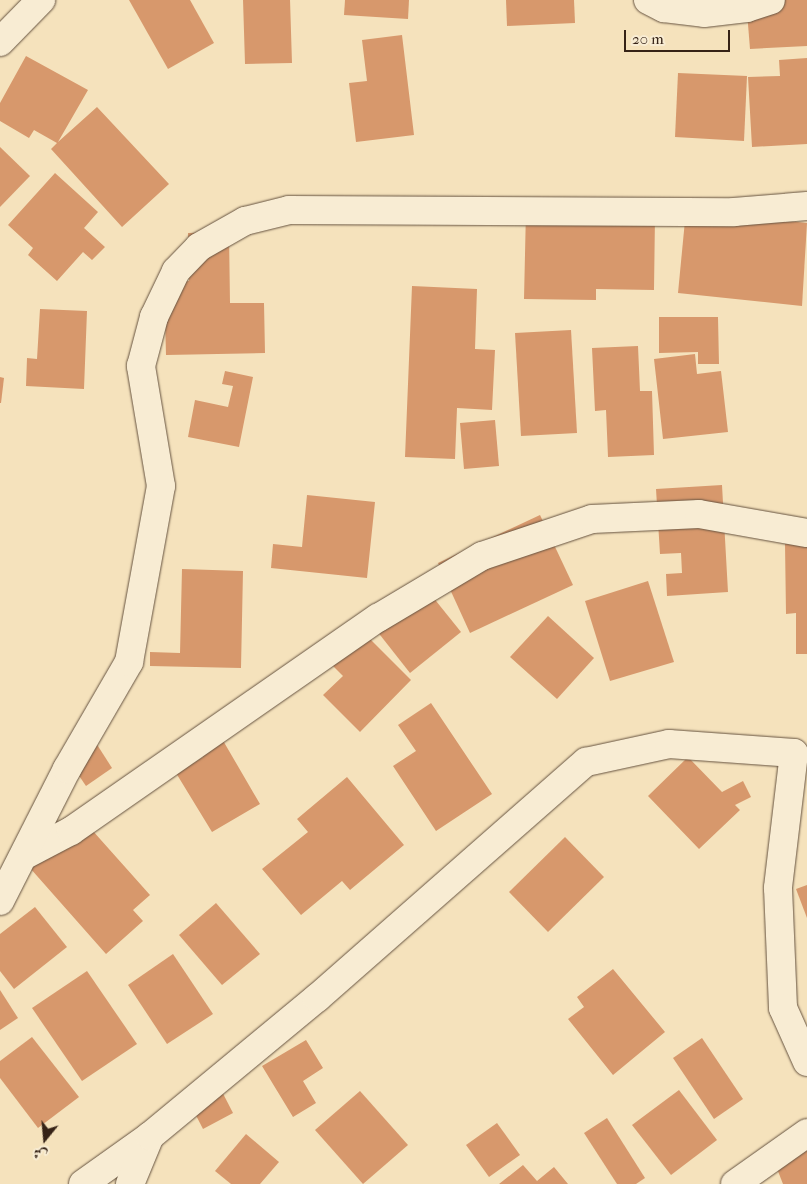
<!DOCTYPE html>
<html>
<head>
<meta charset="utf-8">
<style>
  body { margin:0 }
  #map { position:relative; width:807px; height:1184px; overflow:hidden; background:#f5e2bc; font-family:"IM FELL French Canon",Amiri,serif }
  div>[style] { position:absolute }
  .building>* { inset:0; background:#d7986c }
  .roads { filter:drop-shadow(0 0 1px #665340) drop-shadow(0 0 1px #665340) }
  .street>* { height:28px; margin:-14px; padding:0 14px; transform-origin:14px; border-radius:14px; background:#f8ecd3 }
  span { translate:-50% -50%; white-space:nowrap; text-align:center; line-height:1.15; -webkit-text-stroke:5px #f8ecd3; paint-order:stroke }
  .north { position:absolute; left:20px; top:1114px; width:50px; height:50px; -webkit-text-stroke:4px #f8ecd3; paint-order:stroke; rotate:197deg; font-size:14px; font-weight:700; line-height:20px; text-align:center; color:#362317 }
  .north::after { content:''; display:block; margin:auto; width:18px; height:22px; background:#362317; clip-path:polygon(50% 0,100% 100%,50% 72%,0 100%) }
  .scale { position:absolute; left:624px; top:30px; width:106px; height:22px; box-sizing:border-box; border:2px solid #362317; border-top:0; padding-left:6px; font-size:15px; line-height:18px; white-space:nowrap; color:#362317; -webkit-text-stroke:4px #f8ecd3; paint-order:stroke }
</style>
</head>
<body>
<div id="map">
  <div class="building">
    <i style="clip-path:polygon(129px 0,190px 0,214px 43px,168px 69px)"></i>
    <i style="clip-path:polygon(243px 0,290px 0,292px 63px,245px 64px)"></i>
    <i style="clip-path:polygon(345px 0,409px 0,408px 19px,344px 15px)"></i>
    <i style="clip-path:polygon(506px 0,574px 0,575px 23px,507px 26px)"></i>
    <i style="clip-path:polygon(770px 0,807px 0,807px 46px,750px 49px,747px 12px)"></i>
    <i style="clip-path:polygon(402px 35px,414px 135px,356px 142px,349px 83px,367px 81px,362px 40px)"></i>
    <i style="clip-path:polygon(26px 56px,88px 90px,58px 142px,97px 107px,169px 184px,122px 227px,51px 149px,57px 143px,34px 130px,29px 138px,0 121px,0 103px)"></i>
    <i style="clip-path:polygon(807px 58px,807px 144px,752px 147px,748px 77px,780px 76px,779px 60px)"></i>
    <i style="clip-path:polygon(678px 73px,747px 76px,744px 141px,675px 137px)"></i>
    <i style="clip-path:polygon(0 147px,30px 176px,0 207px)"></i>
    <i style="clip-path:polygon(55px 173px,98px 212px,84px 228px,105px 247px,92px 260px,83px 252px,57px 281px,28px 255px,33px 248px,8px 225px)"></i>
    <i style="clip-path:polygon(526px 210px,655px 217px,654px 290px,596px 289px,596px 300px,524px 299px)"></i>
    <i style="clip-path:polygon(686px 210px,807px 223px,802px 306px,678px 293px)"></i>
    <i style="clip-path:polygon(229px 232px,230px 303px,264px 303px,265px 353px,166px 355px,164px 282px,189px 281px,188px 233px)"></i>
    <i style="clip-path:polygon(412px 286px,477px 289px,475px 349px,495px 350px,492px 410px,457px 408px,455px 459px,405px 457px)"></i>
    <i style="clip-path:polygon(40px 309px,87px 311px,84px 389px,26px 386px,27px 358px,37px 359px)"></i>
    <i style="clip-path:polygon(659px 317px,718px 317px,719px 364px,698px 364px,698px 352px,659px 353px)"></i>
    <i style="clip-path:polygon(571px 330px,577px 433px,521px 436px,515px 333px)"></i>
    <i style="clip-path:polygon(638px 346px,640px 391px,652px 391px,654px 455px,608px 457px,606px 410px,595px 411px,592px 348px)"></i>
    <i style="clip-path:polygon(695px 354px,697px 374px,721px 371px,728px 432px,663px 439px,654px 359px)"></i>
    <i style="clip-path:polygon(225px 371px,253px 377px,239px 447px,188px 437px,195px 400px,228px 407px,233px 386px,222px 384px)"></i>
    <i style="clip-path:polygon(0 377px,4px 378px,1px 403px,0 403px)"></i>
    <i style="clip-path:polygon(495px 420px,499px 466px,464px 469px,460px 423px)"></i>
    <i style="clip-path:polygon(722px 485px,728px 592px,667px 596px,666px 574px,682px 573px,681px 553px,660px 554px,656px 489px)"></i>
    <i style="clip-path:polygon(307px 495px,375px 502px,367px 578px,271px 568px,273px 544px,302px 547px)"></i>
    <i style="clip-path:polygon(540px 515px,573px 585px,470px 633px,438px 563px)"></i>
    <i style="clip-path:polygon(785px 544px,807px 544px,807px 654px,796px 654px,796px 613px,786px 614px)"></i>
    <i style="clip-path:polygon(182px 569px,243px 571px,241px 668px,150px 666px,150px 652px,180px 653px)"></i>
    <i style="clip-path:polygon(648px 581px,674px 662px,610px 681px,585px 601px)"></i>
    <i style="clip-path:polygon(424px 586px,461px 632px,410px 673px,373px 626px)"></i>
    <i style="clip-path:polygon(548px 616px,594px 658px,557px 699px,510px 657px)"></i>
    <i style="clip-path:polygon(358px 627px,411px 680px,360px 732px,323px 695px,343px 676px,326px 659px)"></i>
    <i style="clip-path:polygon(431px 703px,492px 794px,436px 831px,393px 766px,416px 751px,398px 725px)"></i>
    <i style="clip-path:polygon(218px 732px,260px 804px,212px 832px,176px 773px,203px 757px,196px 745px)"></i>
    <i style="clip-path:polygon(96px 743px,112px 768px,86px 786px,69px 761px)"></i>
    <i style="clip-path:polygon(688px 757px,722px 792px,743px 781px,751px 797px,735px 805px,740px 810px,699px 849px,648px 796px)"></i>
    <i style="clip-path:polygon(347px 777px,404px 845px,350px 890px,342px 881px,301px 915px,262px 869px,308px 832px,297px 819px)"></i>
    <i style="clip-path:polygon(84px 821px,150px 895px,133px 910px,143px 921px,106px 954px,30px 868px)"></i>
    <i style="clip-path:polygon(565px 837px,604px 877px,548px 932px,509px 892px)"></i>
    <i style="clip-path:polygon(807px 885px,807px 918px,796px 889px)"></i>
    <i style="clip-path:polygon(216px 903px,260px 954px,222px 985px,179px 935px)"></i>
    <i style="clip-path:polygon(35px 907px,67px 947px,14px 989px,0 971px,0 934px)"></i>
    <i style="clip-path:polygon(173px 954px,213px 1014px,167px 1044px,128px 985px)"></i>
    <i style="clip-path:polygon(613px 969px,665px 1032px,613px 1075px,568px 1019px,584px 1007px,577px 997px)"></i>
    <i style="clip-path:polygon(87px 971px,137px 1044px,82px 1081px,32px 1008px)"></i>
    <i style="clip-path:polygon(0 990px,18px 1018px,0 1030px)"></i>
    <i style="clip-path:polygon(32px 1037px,79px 1097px,38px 1128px,0 1078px,0 1061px)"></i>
    <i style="clip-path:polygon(702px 1038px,743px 1099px,714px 1119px,673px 1058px)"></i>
    <i style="clip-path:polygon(306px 1040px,323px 1068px,303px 1081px,316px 1103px,293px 1117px,262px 1066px)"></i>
    <i style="clip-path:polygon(216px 1080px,233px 1113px,203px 1129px,186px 1096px)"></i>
    <i style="clip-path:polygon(679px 1090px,717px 1140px,671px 1175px,632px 1125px)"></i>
    <i style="clip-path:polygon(360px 1091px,408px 1145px,363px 1184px,315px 1130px)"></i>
    <i style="clip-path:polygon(607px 1118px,645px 1178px,636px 1184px,617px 1184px,584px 1133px)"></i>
    <i style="clip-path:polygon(497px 1123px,520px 1155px,489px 1177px,466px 1145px)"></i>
    <i style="clip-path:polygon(246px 1134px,279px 1162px,260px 1184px,231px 1184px,215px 1171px)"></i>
    <i style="clip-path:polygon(807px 1148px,807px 1184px,783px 1184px,774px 1161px)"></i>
    <i style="clip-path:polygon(523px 1165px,537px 1181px,554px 1167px,568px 1184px,499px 1184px)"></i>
  </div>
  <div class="roads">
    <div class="street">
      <i style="left:648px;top:0;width:18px;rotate:27deg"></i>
      <i style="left:664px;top:8px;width:40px;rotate:7.1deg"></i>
      <i style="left:704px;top:13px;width:43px;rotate:-6.6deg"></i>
      <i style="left:747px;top:8px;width:25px;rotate:-18deg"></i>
      <i style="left:0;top:42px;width:59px;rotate:-45.7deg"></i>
      <i style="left:25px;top:855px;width:52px;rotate:-27.6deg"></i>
      <i style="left:71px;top:831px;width:374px;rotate:-34.8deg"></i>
      <i style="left:378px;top:618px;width:121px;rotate:-30.8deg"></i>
      <i style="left:482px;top:556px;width:116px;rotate:-18.6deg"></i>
      <i style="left:592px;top:519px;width:107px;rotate:-2.7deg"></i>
      <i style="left:699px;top:514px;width:110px;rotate:10deg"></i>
      <i style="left:0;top:901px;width:148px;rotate:-63.1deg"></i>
      <i style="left:67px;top:769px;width:124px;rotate:-59.9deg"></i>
      <i style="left:129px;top:662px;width:179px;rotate:-79.7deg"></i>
      <i style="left:161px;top:486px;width:122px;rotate:-99.5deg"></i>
      <i style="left:141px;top:366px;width:51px;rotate:-75.1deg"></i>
      <i style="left:154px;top:317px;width:51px;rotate:-64.4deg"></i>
      <i style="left:176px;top:271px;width:33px;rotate:-46deg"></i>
      <i style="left:199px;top:247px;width:53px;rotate:-29.5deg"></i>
      <i style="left:245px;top:221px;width:45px;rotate:-14deg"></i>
      <i style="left:289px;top:210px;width:445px;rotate:0.3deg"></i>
      <i style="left:734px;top:212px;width:73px;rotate:-4.7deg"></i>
      <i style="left:83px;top:1184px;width:82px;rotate:-35.6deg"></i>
      <i style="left:130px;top:1184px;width:52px;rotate:-67.4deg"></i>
      <i style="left:150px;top:1136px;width:217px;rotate:-39.6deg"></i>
      <i style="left:317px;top:998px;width:358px;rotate:-41.3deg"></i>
      <i style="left:586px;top:762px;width:85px;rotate:-12.2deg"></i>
      <i style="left:669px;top:744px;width:125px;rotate:4.1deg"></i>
      <i style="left:794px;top:753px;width:136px;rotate:96.8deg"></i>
      <i style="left:778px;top:888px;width:120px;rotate:87.6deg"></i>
      <i style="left:783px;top:1008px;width:59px;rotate:66deg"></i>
      <i style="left:735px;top:1184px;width:88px;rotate:-35.3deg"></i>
    </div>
  </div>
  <div class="north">ش</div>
  <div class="scale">20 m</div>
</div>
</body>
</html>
